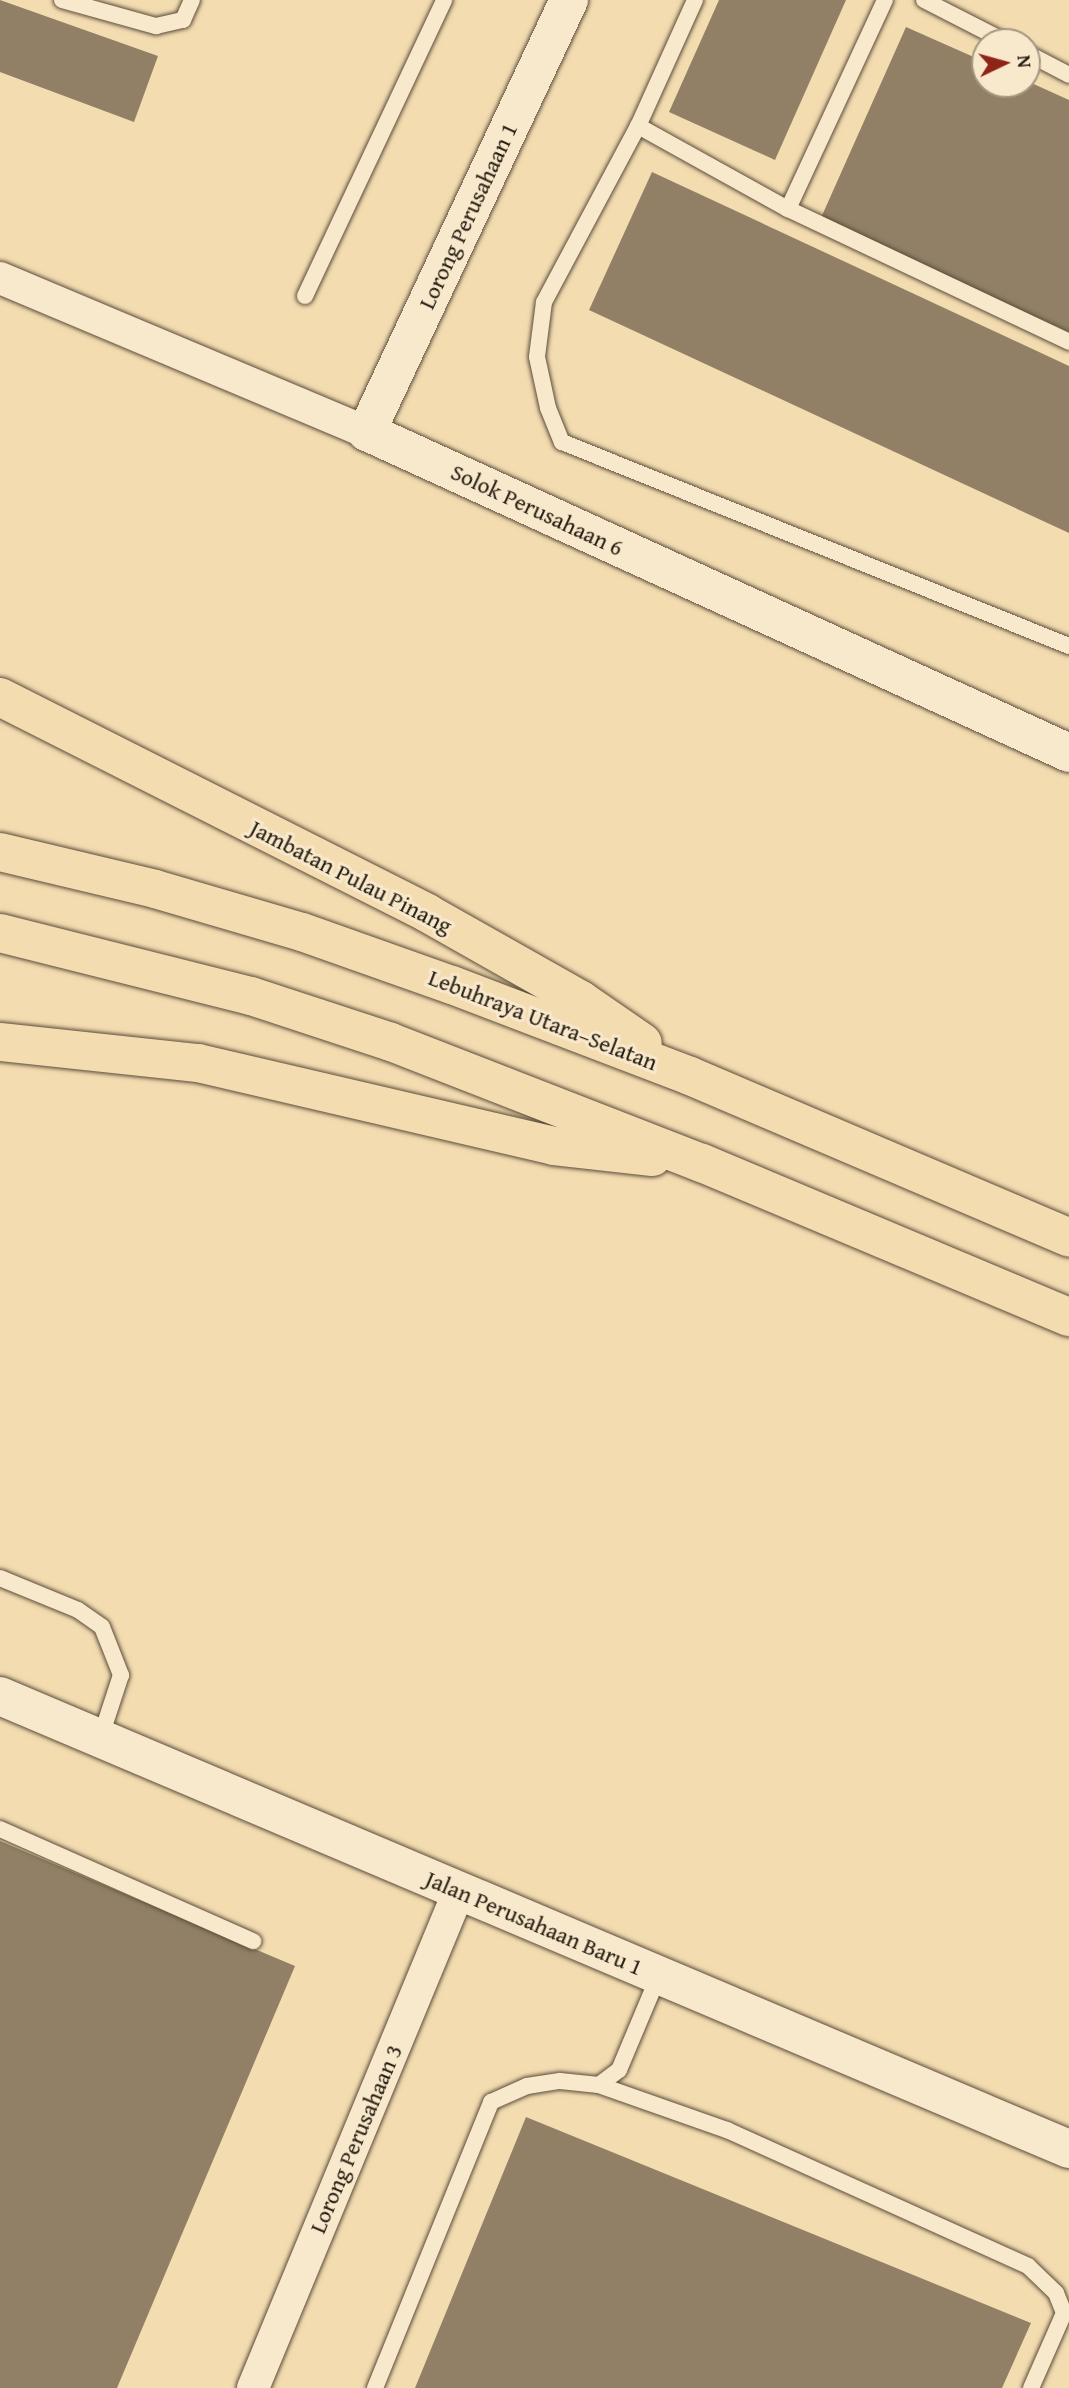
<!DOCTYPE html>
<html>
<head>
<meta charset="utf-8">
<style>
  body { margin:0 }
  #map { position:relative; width:1069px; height:2388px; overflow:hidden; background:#f4dcb1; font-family:"Gentium Book Plus",serif }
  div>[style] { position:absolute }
  .building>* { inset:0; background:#918065 }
  .roads { filter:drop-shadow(0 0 2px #5a4d3a) drop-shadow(0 0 2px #5a4d3a) }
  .lane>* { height:16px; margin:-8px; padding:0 8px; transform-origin:8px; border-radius:8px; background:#f8e8cc }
  .street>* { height:32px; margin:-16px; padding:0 16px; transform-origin:16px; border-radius:16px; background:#f8e8cc }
  .secondary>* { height:38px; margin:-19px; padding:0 19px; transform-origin:19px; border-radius:19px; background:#f8e8cc }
  .highway>* { height:38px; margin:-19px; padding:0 19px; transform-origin:19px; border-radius:19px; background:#f4dcb1 }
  span { translate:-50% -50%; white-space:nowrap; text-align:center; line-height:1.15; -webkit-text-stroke:6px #f8e8cc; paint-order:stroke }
  .street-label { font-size:23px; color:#261d12 }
  .north { position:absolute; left:971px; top:28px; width:70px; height:70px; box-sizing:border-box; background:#f8e8cc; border:2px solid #a49782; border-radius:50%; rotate:85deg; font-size:19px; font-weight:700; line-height:28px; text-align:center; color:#261d12 }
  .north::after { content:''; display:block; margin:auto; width:24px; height:32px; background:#8f2418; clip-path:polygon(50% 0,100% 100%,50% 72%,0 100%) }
</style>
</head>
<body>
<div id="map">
  <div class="building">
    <i style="clip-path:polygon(0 0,158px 56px,134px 122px,0 72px)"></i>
    <i style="clip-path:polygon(719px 0,846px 0,775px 160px,669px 112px)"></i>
    <i style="clip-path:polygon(906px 27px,985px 62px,985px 84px,1027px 81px,1069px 100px,1069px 332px,820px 220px)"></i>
    <i style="clip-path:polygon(652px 172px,1069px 366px,1069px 533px,589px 310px)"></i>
    <i style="clip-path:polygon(0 1841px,295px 1966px,117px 2388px,0 2388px)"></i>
    <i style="clip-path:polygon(526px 2117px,1031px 2323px,1002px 2388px,415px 2388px)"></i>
  </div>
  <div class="roads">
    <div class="lane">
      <i style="left:62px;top:0;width:98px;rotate:15.5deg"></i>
      <i style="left:156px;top:26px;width:28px;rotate:-13deg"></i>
      <i style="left:183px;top:20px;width:22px;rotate:-66deg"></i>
      <i style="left:695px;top:0;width:138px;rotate:114.3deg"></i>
      <i style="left:638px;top:126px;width:200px;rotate:118.1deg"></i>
      <i style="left:544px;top:302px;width:55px;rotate:97.3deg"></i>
      <i style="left:537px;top:357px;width:52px;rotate:77.8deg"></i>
      <i style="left:548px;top:408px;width:37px;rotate:68deg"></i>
      <i style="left:562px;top:442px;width:547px;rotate:21.92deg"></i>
      <i style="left:924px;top:0;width:92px;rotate:27.1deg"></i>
      <i style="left:1027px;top:53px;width:47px;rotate:27.6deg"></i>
      <i style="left:638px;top:126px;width:171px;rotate:29deg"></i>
      <i style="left:788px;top:209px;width:311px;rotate:25.3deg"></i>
      <i style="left:788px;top:209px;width:230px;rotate:-65.1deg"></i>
      <i style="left:305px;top:296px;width:327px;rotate:-64.8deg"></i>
      <i style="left:0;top:1578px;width:84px;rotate:22.3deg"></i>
      <i style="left:78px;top:1610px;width:29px;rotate:35deg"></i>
      <i style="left:102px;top:1627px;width:52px;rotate:68.4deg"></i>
      <i style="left:121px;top:1675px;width:67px;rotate:108.2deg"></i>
      <i style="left:0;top:1829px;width:277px;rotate:23.9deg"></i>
      <i style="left:599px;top:2085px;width:136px;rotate:19.4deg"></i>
      <i style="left:727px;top:2130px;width:330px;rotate:24.3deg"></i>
      <i style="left:1028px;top:2266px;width:39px;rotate:44deg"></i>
      <i style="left:1056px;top:2293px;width:22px;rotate:68deg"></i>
      <i style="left:1064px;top:2313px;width:82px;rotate:113.7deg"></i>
      <i style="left:375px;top:2388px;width:309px;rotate:-67.9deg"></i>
      <i style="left:491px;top:2102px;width:39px;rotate:-24deg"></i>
      <i style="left:527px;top:2086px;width:33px;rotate:-9deg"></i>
      <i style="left:560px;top:2081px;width:39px;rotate:6deg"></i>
      <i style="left:599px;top:2085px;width:25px;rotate:-37deg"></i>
      <i style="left:619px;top:2070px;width:101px;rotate:-67.2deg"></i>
    </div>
    <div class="street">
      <i style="left:0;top:278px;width:398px;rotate:22.8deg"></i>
      <i style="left:253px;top:2388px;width:538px;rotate:-67.49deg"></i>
    </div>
    <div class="secondary">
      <i style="left:569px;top:0;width:477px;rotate:115.1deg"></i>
      <i style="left:367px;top:432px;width:772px;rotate:24.57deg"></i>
      <i style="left:0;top:1696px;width:1161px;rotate:22.97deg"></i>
    </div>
    <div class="highway">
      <i style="left:0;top:697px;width:479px;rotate:26.8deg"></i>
      <i style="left:427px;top:913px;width:177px;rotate:29.5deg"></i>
      <i style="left:581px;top:1000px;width:75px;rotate:34.7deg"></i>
      <i style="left:0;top:852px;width:159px;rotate:13.4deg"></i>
      <i style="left:155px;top:889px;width:153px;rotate:16.3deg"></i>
      <i style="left:302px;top:932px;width:159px;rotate:19.5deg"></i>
      <i style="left:452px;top:985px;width:255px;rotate:20.9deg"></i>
      <i style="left:690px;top:1076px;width:412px;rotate:23.1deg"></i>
      <i style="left:0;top:933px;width:259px;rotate:14.1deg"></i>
      <i style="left:251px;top:996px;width:147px;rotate:18.2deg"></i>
      <i style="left:391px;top:1042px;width:334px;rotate:21.3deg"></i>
      <i style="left:702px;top:1163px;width:398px;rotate:22.8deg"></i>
      <i style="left:0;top:1042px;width:199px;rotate:6.1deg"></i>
      <i style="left:198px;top:1063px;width:366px;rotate:13.1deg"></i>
      <i style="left:554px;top:1146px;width:99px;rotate:6.4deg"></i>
    </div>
  </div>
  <div class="street-label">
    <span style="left:468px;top:216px;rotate:-65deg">Lorong Perusahaan 1</span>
    <span style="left:537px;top:510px;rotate:25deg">Solok Perusahaan 6</span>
    <span style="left:351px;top:877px;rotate:27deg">Jambatan Pulau Pinang</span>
    <span style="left:543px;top:1020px;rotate:21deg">Lebuhraya Utara–Selatan</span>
    <span style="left:534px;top:1923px;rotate:23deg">Jalan Perusahaan Baru 1</span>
    <span style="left:356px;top:2139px;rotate:-67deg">Lorong Perusahaan 3</span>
  </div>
  <div class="north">N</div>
</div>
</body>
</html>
